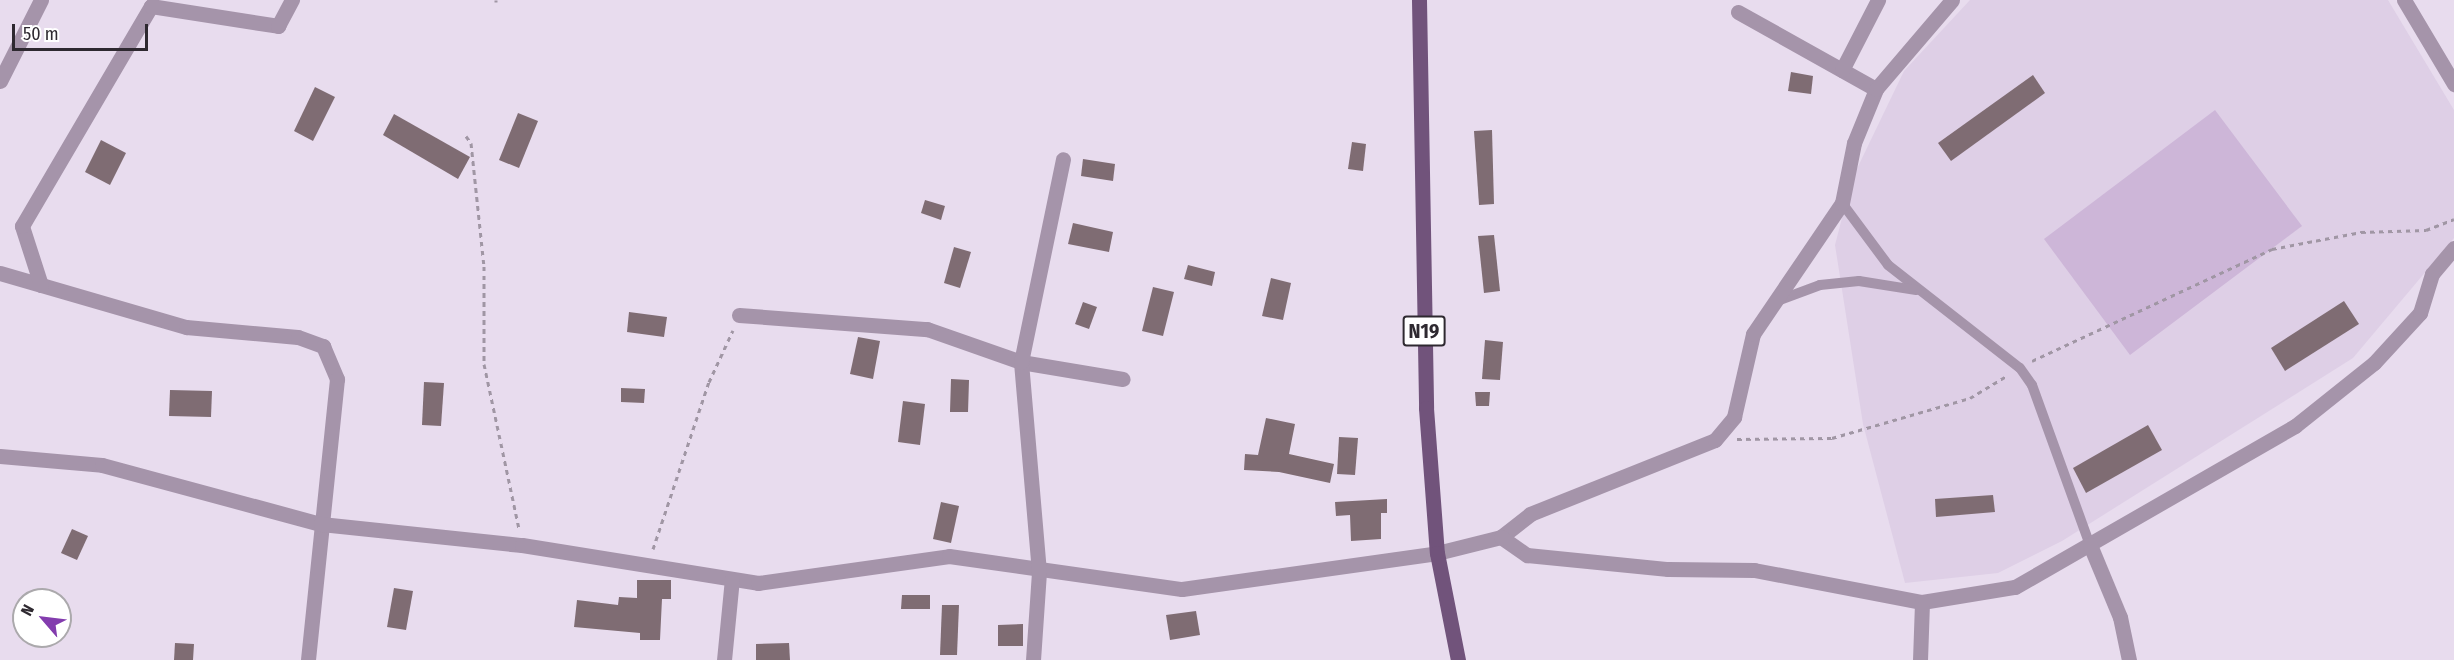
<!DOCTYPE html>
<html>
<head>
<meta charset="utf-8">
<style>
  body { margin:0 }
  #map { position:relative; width:2454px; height:660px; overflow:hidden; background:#e8dcee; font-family:"Fira Sans Condensed",sans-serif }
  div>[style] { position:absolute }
  .built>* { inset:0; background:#decfe6 }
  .green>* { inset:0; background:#cdb6d8 }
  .building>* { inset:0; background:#7f6c73 }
  .path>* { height:3px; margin-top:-1.5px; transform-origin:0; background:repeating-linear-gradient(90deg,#a096a4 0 4.5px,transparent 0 9px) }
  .lane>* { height:10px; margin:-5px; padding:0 5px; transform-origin:5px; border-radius:5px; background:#a594aa }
  .street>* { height:15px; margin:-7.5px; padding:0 7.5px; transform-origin:7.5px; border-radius:7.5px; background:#a594aa }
  .primary>* { height:15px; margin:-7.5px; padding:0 7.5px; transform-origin:7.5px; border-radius:7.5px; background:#71537b }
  span { translate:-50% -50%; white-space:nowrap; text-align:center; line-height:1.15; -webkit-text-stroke:6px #fff; paint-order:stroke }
  .shield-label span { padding:2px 4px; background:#fff; border:2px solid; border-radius:4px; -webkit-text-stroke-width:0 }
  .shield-label { font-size:20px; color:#2e2930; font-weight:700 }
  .north { position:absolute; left:12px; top:588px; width:60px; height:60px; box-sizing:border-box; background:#fff; border:2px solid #aba9ac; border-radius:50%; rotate:298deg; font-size:16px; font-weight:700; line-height:24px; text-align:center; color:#2e2930 }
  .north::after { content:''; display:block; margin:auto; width:21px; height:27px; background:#833cae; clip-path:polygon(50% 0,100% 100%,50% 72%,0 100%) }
  .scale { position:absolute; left:12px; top:24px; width:136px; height:27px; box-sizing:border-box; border:3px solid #2e2930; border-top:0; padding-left:8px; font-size:18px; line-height:21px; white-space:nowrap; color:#2e2930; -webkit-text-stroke:4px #fff; paint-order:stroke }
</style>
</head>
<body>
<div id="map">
  <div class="built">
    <i style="clip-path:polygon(1970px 0,2388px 0,2454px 110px,2454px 238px,2353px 358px,2062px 541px,1998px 573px,1905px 583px,1863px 424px,1835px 245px,1852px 179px,1904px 71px)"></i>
  </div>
  <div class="green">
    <i style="clip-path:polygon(2215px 110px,2302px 226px,2130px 355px,2044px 239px)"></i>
  </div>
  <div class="building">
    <i style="clip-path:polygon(1791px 72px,1813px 76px,1811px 94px,1788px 91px)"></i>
    <i style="clip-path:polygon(2033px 75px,2045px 93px,1951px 161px,1938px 143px)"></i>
    <i style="clip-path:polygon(315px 87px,335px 97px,313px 141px,294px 131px)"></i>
    <i style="clip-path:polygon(518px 113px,538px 121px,519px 168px,499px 160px)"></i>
    <i style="clip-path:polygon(394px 114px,470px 157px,458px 179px,383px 135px)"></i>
    <i style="clip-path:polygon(1492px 130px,1494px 204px,1479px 205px,1474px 131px)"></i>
    <i style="clip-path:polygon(101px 140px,126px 153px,110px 185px,85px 172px)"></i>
    <i style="clip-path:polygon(1352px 142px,1366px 144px,1363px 171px,1348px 169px)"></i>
    <i style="clip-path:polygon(1083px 159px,1115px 164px,1113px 181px,1081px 176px)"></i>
    <i style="clip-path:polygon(925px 200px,945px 206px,941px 220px,921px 213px)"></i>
    <i style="clip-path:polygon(1073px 223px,1113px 232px,1109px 252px,1068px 244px)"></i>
    <i style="clip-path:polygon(1494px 235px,1500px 291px,1484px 293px,1478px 236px)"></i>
    <i style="clip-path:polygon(954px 247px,971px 252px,960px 288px,944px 283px)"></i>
    <i style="clip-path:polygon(1188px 265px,1215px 272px,1212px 286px,1184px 279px)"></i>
    <i style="clip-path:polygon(1271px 278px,1291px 283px,1283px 320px,1262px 316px)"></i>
    <i style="clip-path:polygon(1153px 287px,1174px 292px,1163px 336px,1142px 331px)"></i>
    <i style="clip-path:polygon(2344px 301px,2359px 324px,2285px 371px,2271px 348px)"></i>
    <i style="clip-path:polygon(1083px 302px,1097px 307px,1089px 329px,1075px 324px)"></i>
    <i style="clip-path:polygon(629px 312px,667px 317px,664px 337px,627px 332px)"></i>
    <i style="clip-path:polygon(858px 337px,880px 341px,873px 379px,850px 374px)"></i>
    <i style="clip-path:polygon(1485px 340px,1503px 342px,1500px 380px,1482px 379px)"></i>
    <i style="clip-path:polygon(951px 379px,969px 380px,968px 412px,950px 412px)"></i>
    <i style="clip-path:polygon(424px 382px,444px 383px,441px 426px,422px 425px)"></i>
    <i style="clip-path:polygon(621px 388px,645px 389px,644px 403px,621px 402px)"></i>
    <i style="clip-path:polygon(170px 390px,212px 391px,211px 417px,169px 416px)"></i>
    <i style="clip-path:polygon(1475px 392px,1490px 392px,1489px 406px,1476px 406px)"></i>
    <i style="clip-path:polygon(903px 401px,925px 404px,920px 445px,898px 442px)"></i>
    <i style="clip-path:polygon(1266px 418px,1295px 424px,1289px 454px,1334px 464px,1330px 483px,1279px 472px,1244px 470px,1245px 454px,1258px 455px)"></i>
    <i style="clip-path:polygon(2148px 425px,2162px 450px,2086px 493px,2073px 468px)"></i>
    <i style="clip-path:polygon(1339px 437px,1358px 438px,1355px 475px,1337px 474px)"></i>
    <i style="clip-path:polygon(1993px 495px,1995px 512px,1936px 517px,1935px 499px)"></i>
    <i style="clip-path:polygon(1387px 499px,1387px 513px,1381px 513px,1381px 539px,1351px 541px,1350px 515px,1336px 516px,1335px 502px)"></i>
    <i style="clip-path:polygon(941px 502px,959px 506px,951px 543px,933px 539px)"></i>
    <i style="clip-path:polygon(72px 529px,88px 536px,77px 560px,61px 553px)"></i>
    <i style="clip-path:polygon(637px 580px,671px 580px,671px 599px,662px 599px,660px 640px,640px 640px,640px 633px,574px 627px,577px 600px,618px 605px,619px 597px,637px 598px)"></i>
    <i style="clip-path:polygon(394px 588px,413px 591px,406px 630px,387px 627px)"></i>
    <i style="clip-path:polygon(902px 595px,930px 595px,930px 609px,901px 609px)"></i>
    <i style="clip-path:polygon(942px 605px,959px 605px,957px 655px,940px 655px)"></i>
    <i style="clip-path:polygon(1196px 611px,1200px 635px,1170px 640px,1166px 615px)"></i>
    <i style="clip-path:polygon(1023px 624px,1023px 646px,998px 646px,998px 625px)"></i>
    <i style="clip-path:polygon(175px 643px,194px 644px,193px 660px,174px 660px)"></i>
    <i style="clip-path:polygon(789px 643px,790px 660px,756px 660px,756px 644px)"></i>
  </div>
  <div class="path">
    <i style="left:496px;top:2px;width:2px;rotate:-90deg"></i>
    <i style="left:466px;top:136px;width:9px;rotate:54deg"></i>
    <i style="left:471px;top:143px;width:124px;rotate:84deg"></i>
    <i style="left:484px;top:266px;width:98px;rotate:90deg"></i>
    <i style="left:484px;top:364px;width:168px;rotate:78deg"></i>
    <i style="left:2032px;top:361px;width:265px;rotate:-25deg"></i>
    <i style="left:2272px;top:249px;width:91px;rotate:-10.8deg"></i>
    <i style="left:2361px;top:232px;width:65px;rotate:-1.8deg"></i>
    <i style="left:2426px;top:230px;width:30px;rotate:-21deg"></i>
    <i style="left:1737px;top:439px;width:95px;rotate:-0.6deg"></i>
    <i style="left:1832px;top:438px;width:144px;rotate:-16.2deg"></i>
    <i style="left:1970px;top:398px;width:44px;rotate:-31.2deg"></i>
    <i style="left:653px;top:549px;width:176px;rotate:-71.5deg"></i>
    <i style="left:709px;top:382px;width:57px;rotate:-65.2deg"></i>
  </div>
  <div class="lane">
    <i style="left:1842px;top:203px;width:77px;rotate:53.4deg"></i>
    <i style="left:1888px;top:265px;width:167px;rotate:38deg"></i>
    <i style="left:2020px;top:368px;width:21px;rotate:55deg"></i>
    <i style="left:2032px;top:385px;width:170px;rotate:70.1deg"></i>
    <i style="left:1777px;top:301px;width:46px;rotate:-20.4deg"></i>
    <i style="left:1820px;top:285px;width:39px;rotate:-6deg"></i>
    <i style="left:1859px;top:281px;width:58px;rotate:9deg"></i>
  </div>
  <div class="street">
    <i style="left:2404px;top:0;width:98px;rotate:59.2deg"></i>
    <i style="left:1738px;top:12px;width:158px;rotate:29.2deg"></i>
    <i style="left:1842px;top:70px;width:79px;rotate:-62.8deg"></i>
    <i style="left:0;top:81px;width:91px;rotate:-63.2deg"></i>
    <i style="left:0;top:273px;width:194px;rotate:16.2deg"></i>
    <i style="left:186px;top:327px;width:112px;rotate:5.1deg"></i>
    <i style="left:298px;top:337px;width:27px;rotate:20deg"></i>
    <i style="left:323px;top:346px;width:36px;rotate:67deg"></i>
    <i style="left:337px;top:379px;width:282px;rotate:95.9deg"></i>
    <i style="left:41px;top:285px;width:62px;rotate:-107.9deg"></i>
    <i style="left:22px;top:226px;width:255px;rotate:-59.6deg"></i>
    <i style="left:151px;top:6px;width:129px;rotate:8.9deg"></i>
    <i style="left:278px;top:26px;width:30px;rotate:-62deg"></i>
    <i style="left:739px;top:315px;width:189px;rotate:4.3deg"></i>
    <i style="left:927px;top:329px;width:100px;rotate:19.3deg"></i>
    <i style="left:1021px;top:362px;width:103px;rotate:9.5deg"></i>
    <i style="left:0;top:456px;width:102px;rotate:5deg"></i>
    <i style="left:102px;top:465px;width:227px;rotate:15.1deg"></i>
    <i style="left:321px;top:524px;width:202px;rotate:6deg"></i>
    <i style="left:522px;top:545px;width:239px;rotate:9.1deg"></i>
    <i style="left:758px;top:583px;width:193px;rotate:-8deg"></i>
    <i style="left:949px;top:556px;width:235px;rotate:8.1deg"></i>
    <i style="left:1182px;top:589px;width:258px;rotate:-8deg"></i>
    <i style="left:1437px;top:553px;width:66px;rotate:-14deg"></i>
    <i style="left:1501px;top:537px;width:37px;rotate:-38deg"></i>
    <i style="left:1530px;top:514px;width:199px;rotate:-21.8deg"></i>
    <i style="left:1715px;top:440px;width:30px;rotate:-50deg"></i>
    <i style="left:1734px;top:417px;width:85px;rotate:-77.1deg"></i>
    <i style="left:1753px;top:334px;width:158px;rotate:-55.8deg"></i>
    <i style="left:1842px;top:203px;width:61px;rotate:-78.7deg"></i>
    <i style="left:1854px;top:143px;width:58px;rotate:-67.8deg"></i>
    <i style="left:1876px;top:89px;width:117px;rotate:-49.5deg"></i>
    <i style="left:1501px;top:537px;width:32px;rotate:35deg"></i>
    <i style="left:1527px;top:555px;width:142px;rotate:5.7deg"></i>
    <i style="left:1668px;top:569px;width:86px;rotate:0.7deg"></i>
    <i style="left:1754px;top:570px;width:171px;rotate:10.8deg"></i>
    <i style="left:1922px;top:602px;width:94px;rotate:-9.2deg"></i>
    <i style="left:2015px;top:587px;width:323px;rotate:-29.9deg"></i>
    <i style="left:2295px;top:426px;width:101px;rotate:-38.6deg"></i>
    <i style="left:2374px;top:363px;width:68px;rotate:-47.4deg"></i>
    <i style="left:2420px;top:313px;width:41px;rotate:-72.9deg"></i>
    <i style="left:2432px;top:274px;width:34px;rotate:-50deg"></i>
    <i style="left:2090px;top:545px;width:78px;rotate:67.4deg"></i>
    <i style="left:2120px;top:617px;width:44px;rotate:78.2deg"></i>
    <i style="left:724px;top:660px;width:81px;rotate:-84.4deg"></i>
    <i style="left:1033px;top:660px;width:88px;rotate:-86.1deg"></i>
    <i style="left:1039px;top:572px;width:211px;rotate:-94.9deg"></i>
    <i style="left:1021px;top:362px;width:207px;rotate:-78.3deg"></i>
    <i style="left:1920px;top:660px;width:58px;rotate:-88deg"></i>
  </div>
  <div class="primary">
    <i style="left:1419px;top:0;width:408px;rotate:89deg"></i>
    <i style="left:1426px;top:408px;width:145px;rotate:85.7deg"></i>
    <i style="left:1437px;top:553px;width:109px;rotate:78.9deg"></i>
  </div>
  <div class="shield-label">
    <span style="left:1424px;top:331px">N19</span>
  </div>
  <div class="north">N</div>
  <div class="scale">50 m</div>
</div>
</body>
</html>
